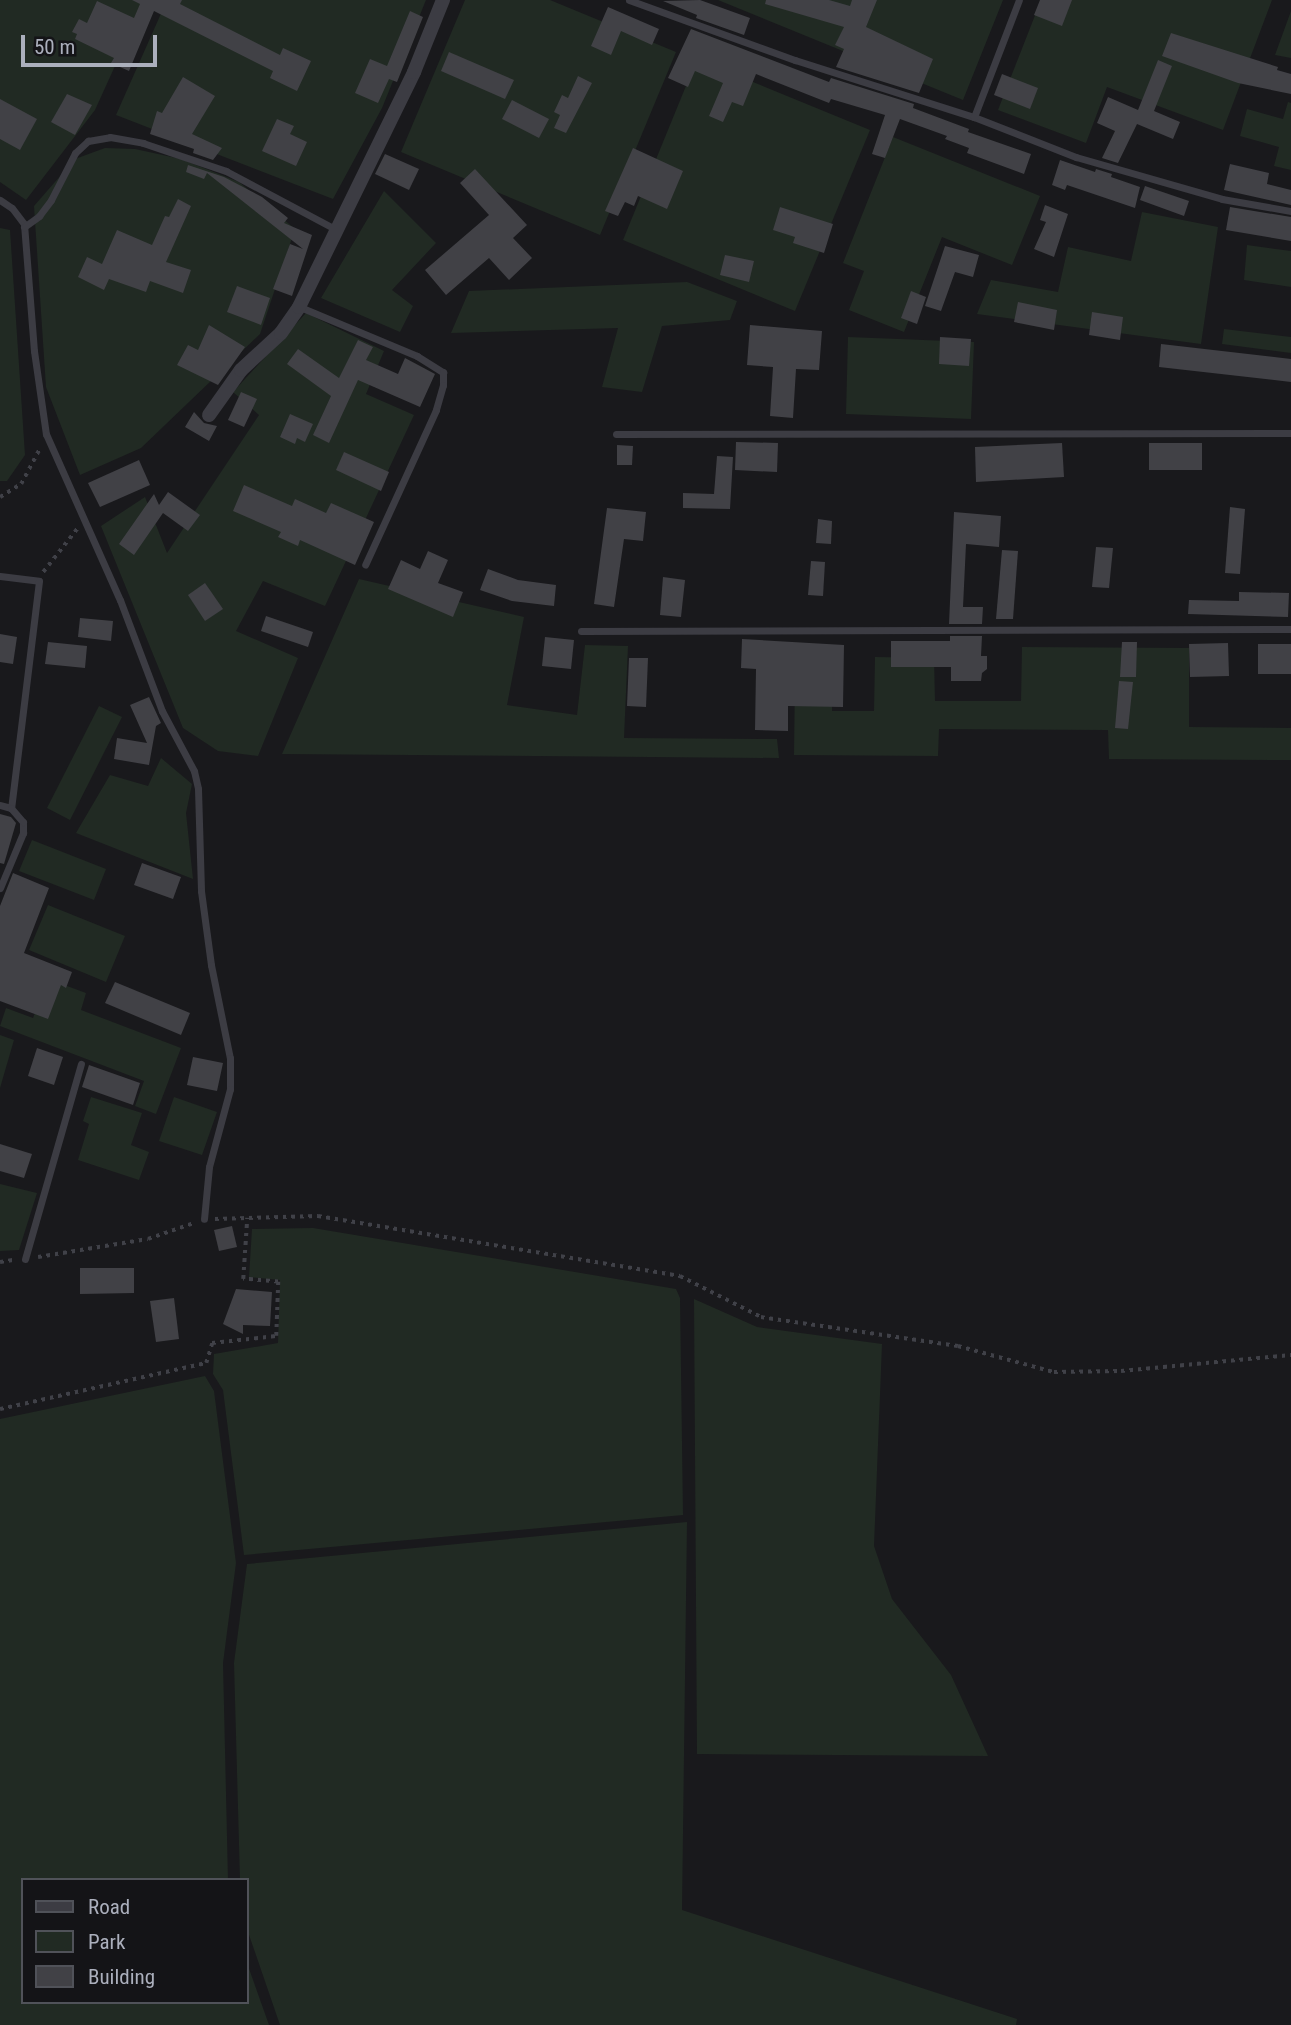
<!DOCTYPE html>
<html>
<head>
<meta charset="utf-8">
<style>
  body { margin:0 }
  #map { position:relative; width:1291px; height:2025px; overflow:hidden; background:#19191c; font-family:"Roboto Condensed",sans-serif }
  div>[style] { position:absolute }
  .green>* { inset:0; background:#212a23 }
  .building>* { inset:0; background:#414146 }
  .path>* { height:3.5px; margin-top:-1.75px; transform-origin:0; background:repeating-linear-gradient(90deg,#404148 0 3.5px,transparent 0 8.5px) }
  .service>* { height:7px; margin:-3.5px; padding:0 3.5px; transform-origin:3.5px; border-radius:3.5px; background:#3c3c43 }
  .minor>* { height:14px; margin:-7px; padding:0 7px; transform-origin:7px; border-radius:7px; background:#3c3c43 }
  span { translate:-50% -50%; white-space:nowrap; text-align:center; line-height:1.15; -webkit-text-stroke:5px #141417; paint-order:stroke }
  .legend { position:absolute; left:21px; top:1878px; width:228px; height:126px; box-sizing:border-box; background:#141417; border:2px solid #505259; margin:0; padding:9px 12px; list-style:none; font-size:21px; color:#abafbc }
  .legend li { display:flex; align-items:center; gap:14px; height:35px }
  .legend b { width:35px; border:2px solid #505259 }
  .scale { position:absolute; left:21px; top:35px; width:136px; height:32px; box-sizing:border-box; border:4px solid #abafbc; border-top:0; padding-left:9px; font-size:21px; line-height:24px; white-space:nowrap; color:#abafbc; -webkit-text-stroke:5px #141417; paint-order:stroke }
</style>
</head>
<body>
<div id="map">
  <div class="green">
    <i style="clip-path:polygon(0 0,145px 0,95px 110px,26px 200px,0 182px)"></i>
    <i style="clip-path:polygon(167px 0,426px 0,382px 108px,333px 199px,116px 115px)"></i>
    <i style="clip-path:polygon(465px 0,550px 0,676px 52px,600px 235px,401px 152px)"></i>
    <i style="clip-path:polygon(718px 0,1003px 0,963px 100px)"></i>
    <i style="clip-path:polygon(1041px 0,1272px 0,1223px 130px,1107px 87px,1086px 143px,998px 110px)"></i>
    <i style="clip-path:polygon(1291px 11px,1291px 58px,1275px 55px)"></i>
    <i style="clip-path:polygon(697px 59px,870px 130px,795px 311px,623px 240px)"></i>
    <i style="clip-path:polygon(1288px 102px,1291px 103px,1291px 170px,1274px 166px,1279px 147px,1240px 136px,1247px 109px,1283px 119px)"></i>
    <i style="clip-path:polygon(893px 137px,1040px 196px,1012px 265px,942px 237px,904px 332px,849px 310px,864px 271px,843px 263px)"></i>
    <i style="clip-path:polygon(105px 148px,135px 149px,181px 159px,239px 182px,295px 229px,260px 334px,141px 448px,80px 475px,46px 387px,34px 206px,75px 159px)"></i>
    <i style="clip-path:polygon(384px 191px,436px 243px,392px 290px,413px 306px,400px 332px,321px 298px)"></i>
    <i style="clip-path:polygon(1142px 212px,1218px 227px,1201px 344px,977px 314px,991px 280px,1058px 292px,1068px 247px,1131px 261px)"></i>
    <i style="clip-path:polygon(0 228px,10px 230px,25px 455px,7px 481px,0 481px)"></i>
    <i style="clip-path:polygon(1247px 245px,1291px 251px,1291px 287px,1244px 280px)"></i>
    <i style="clip-path:polygon(687px 282px,737px 301px,730px 320px,662px 326px,642px 392px,602px 387px,618px 328px,451px 333px,469px 291px)"></i>
    <i style="clip-path:polygon(306px 313px,384px 351px,366px 394px,414px 415px,325px 606px,263px 581px,236px 631px,298px 658px,258px 756px,218px 751px,183px 728px,101px 526px,145px 497px,167px 553px,259px 415px,233px 392px)"></i>
    <i style="clip-path:polygon(1224px 329px,1291px 337px,1291px 353px,1222px 344px)"></i>
    <i style="clip-path:polygon(848px 337px,974px 342px,971px 419px,846px 414px)"></i>
    <i style="clip-path:polygon(359px 579px,524px 617px,507px 705px,577px 715px,585px 645px,628px 646px,624px 738px,777px 739px,779px 758px,282px 754px)"></i>
    <i style="clip-path:polygon(1022px 647px,1189px 648px,1189px 727px,1291px 728px,1291px 760px,1109px 759px,1108px 730px,939px 729px,938px 756px,794px 755px,795px 672px,832px 672px,832px 711px,874px 711px,875px 657px,934px 658px,935px 701px,1021px 701px)"></i>
    <i style="clip-path:polygon(99px 706px,122px 717px,70px 820px,47px 808px)"></i>
    <i style="clip-path:polygon(161px 758px,192px 784px,186px 813px,193px 879px,76px 833px,110px 775px,148px 786px)"></i>
    <i style="clip-path:polygon(32px 840px,106px 869px,94px 900px,19px 871px)"></i>
    <i style="clip-path:polygon(48px 905px,125px 936px,106px 982px,29px 950px)"></i>
    <i style="clip-path:polygon(48px 979px,86px 993px,81px 1010px,181px 1048px,156px 1114px,135px 1106px,144px 1081px,0 1026px,6px 1008px,33px 1018px)"></i>
    <i style="clip-path:polygon(0 1035px,14px 1040px,0 1088px)"></i>
    <i style="clip-path:polygon(91px 1097px,142px 1113px,131px 1145px,149px 1152px,139px 1180px,78px 1160px,89px 1124px,83px 1121px)"></i>
    <i style="clip-path:polygon(174px 1097px,217px 1112px,202px 1155px,159px 1141px)"></i>
    <i style="clip-path:polygon(0 1184px,37px 1193px,19px 1250px,0 1251px)"></i>
    <i style="clip-path:polygon(313px 1228px,676px 1289px,680px 1298px,683px 1515px,244px 1555px,223px 1390px,213px 1374px,214px 1354px,278px 1343px,280px 1280px,249px 1277px,252px 1229px)"></i>
    <i style="clip-path:polygon(694px 1299px,757px 1327px,882px 1344px,874px 1546px,892px 1599px,951px 1675px,988px 1756px,697px 1754px)"></i>
    <i style="clip-path:polygon(205px 1376px,214px 1391px,236px 1563px,223px 1663px,228px 1880px,23px 1880px,23px 2002px,247px 2002px,247px 1963px,269px 2025px,0 2025px,0 1419px)"></i>
    <i style="clip-path:polygon(687px 1522px,682px 1910px,1017px 2019px,1016px 2025px,280px 2025px,247px 1929px,247px 1880px,240px 1880px,234px 1663px,247px 1564px)"></i>
  </div>
  <div class="building">
    <i style="clip-path:polygon(132px 0,182px 0,180px 4px,280px 55px,283px 48px,311px 61px,297px 91px,270px 78px,273px 71px,154px 11px,129px 71px,111px 63px,114px 58px,75px 39px,77px 34px,72px 32px,79px 19px,87px 23px,97px 1px,134px 18px,140px 4px)"></i>
    <i style="clip-path:polygon(700px 0,750px 18px,744px 35px,696px 18px,697px 15px,663px 1px)"></i>
    <i style="clip-path:polygon(766px 0,829px 0,850px 6px,852px 0,877px 0,866px 27px,933px 59px,919px 93px,836px 67px,844px 49px,835px 45px,844px 27px,765px 4px)"></i>
    <i style="clip-path:polygon(1040px 0,1072px 0,1062px 26px,1034px 15px)"></i>
    <i style="clip-path:polygon(608px 7px,659px 29px,652px 45px,621px 31px,611px 55px,591px 46px)"></i>
    <i style="clip-path:polygon(410px 11px,423px 17px,397px 82px,389px 79px,378px 103px,355px 93px,370px 59px,387px 66px)"></i>
    <i style="clip-path:polygon(691px 29px,829px 82px,831px 78px,914px 104px,913px 108px,969px 129px,968px 132px,1031px 154px,1024px 174px,967px 153px,969px 148px,945px 139px,947px 136px,900px 119px,885px 158px,872px 154px,885px 115px,831px 99px,829px 103px,756px 74px,743px 106px,732px 102px,723px 122px,709px 116px,723px 83px,695px 71px,688px 87px,668px 78px)"></i>
    <i style="clip-path:polygon(1171px 33px,1278px 67px,1277px 70px,1291px 74px,1291px 94px,1238px 83px,1162px 56px)"></i>
    <i style="clip-path:polygon(449px 52px,514px 80px,505px 99px,441px 71px)"></i>
    <i style="clip-path:polygon(1158px 60px,1172px 66px,1154px 111px,1180px 122px,1173px 139px,1137px 124px,1118px 163px,1102px 158px,1115px 131px,1097px 123px,1108px 97px,1138px 110px)"></i>
    <i style="clip-path:polygon(1002px 74px,1038px 88px,1030px 109px,994px 95px)"></i>
    <i style="clip-path:polygon(578px 76px,592px 83px,566px 133px,554px 128px,560px 115px,554px 112px,562px 95px,568px 98px)"></i>
    <i style="clip-path:polygon(183px 77px,215px 96px,192px 134px,222px 148px,213px 160px,193px 153px,194px 149px,150px 134px,157px 111px,162px 113px)"></i>
    <i style="clip-path:polygon(67px 94px,92px 105px,75px 135px,51px 122px)"></i>
    <i style="clip-path:polygon(0 99px,37px 119px,20px 150px,0 139px)"></i>
    <i style="clip-path:polygon(512px 100px,549px 119px,539px 138px,502px 119px)"></i>
    <i style="clip-path:polygon(277px 119px,294px 126px,290px 134px,307px 142px,296px 166px,262px 151px)"></i>
    <i style="clip-path:polygon(633px 148px,683px 171px,667px 209px,638px 196px,634px 206px,625px 202px,618px 216px,605px 211px)"></i>
    <i style="clip-path:polygon(385px 154px,419px 169px,409px 190px,375px 174px)"></i>
    <i style="clip-path:polygon(1060px 160px,1095px 172px,1096px 169px,1112px 174px,1111px 177px,1140px 187px,1135px 208px,1067px 185px,1065px 190px,1052px 185px)"></i>
    <i style="clip-path:polygon(1230px 164px,1269px 173px,1267px 184px,1291px 190px,1291px 205px,1224px 190px)"></i>
    <i style="clip-path:polygon(188px 165px,224px 177px,262px 197px,288px 218px,284px 223px,312px 235px,292px 296px,273px 289px,290px 244px,303px 249px,207px 173px,204px 179px,186px 172px)"></i>
    <i style="clip-path:polygon(475px 169px,527px 225px,513px 238px,532px 258px,509px 280px,489px 258px,446px 295px,425px 270px,489px 215px,460px 183px)"></i>
    <i style="clip-path:polygon(1145px 186px,1189px 201px,1184px 216px,1140px 200px)"></i>
    <i style="clip-path:polygon(178px 199px,191px 206px,166px 262px,191px 270px,183px 293px,150px 281px,146px 292px,109px 279px,104px 290px,78px 277px,87px 257px,102px 264px,117px 230px,152px 245px,165px 216px,169px 217px)"></i>
    <i style="clip-path:polygon(1045px 205px,1068px 214px,1054px 257px,1034px 249px,1046px 222px,1040px 220px)"></i>
    <i style="clip-path:polygon(780px 207px,833px 224px,824px 253px,793px 243px,795px 237px,773px 230px)"></i>
    <i style="clip-path:polygon(1230px 207px,1291px 217px,1291px 241px,1226px 230px)"></i>
    <i style="clip-path:polygon(945px 246px,979px 255px,973px 277px,955px 272px,941px 311px,925px 306px)"></i>
    <i style="clip-path:polygon(725px 255px,754px 261px,749px 282px,720px 275px)"></i>
    <i style="clip-path:polygon(237px 286px,270px 298px,261px 325px,227px 312px)"></i>
    <i style="clip-path:polygon(911px 291px,926px 297px,917px 324px,901px 318px)"></i>
    <i style="clip-path:polygon(1018px 302px,1057px 310px,1054px 330px,1014px 322px)"></i>
    <i style="clip-path:polygon(1092px 312px,1123px 317px,1120px 340px,1089px 335px)"></i>
    <i style="clip-path:polygon(209px 325px,245px 347px,218px 385px,177px 365px,188px 345px,198px 350px)"></i>
    <i style="clip-path:polygon(750px 325px,822px 331px,819px 370px,796px 369px,793px 418px,770px 416px,773px 367px,747px 365px)"></i>
    <i style="clip-path:polygon(940px 337px,971px 339px,969px 366px,939px 364px)"></i>
    <i style="clip-path:polygon(358px 340px,373px 347px,366px 360px,398px 374px,405px 358px,435px 374px,420px 407px,358px 380px,329px 443px,313px 435px,331px 396px,287px 364px,298px 349px,339px 378px)"></i>
    <i style="clip-path:polygon(1161px 344px,1291px 359px,1291px 382px,1159px 367px)"></i>
    <i style="clip-path:polygon(241px 392px,257px 399px,244px 427px,228px 420px)"></i>
    <i style="clip-path:polygon(194px 412px,204px 423px,217px 426px,209px 441px,185px 427px)"></i>
    <i style="clip-path:polygon(290px 414px,313px 424px,305px 442px,297px 438px,295px 444px,280px 437px)"></i>
    <i style="clip-path:polygon(736px 442px,778px 443px,777px 472px,735px 470px)"></i>
    <i style="clip-path:polygon(1062px 443px,1064px 477px,976px 482px,975px 447px)"></i>
    <i style="clip-path:polygon(1149px 443px,1202px 443px,1202px 470px,1149px 470px)"></i>
    <i style="clip-path:polygon(617px 445px,633px 446px,632px 465px,617px 465px)"></i>
    <i style="clip-path:polygon(344px 452px,389px 472px,381px 491px,336px 470px)"></i>
    <i style="clip-path:polygon(717px 456px,733px 457px,730px 509px,683px 508px,683px 493px,714px 494px)"></i>
    <i style="clip-path:polygon(139px 460px,150px 485px,100px 507px,88px 483px)"></i>
    <i style="clip-path:polygon(244px 485px,292px 506px,295px 499px,326px 513px,331px 503px,374px 522px,355px 565px,300px 540px,298px 546px,278px 537px,281px 532px,233px 511px)"></i>
    <i style="clip-path:polygon(168px 492px,200px 515px,188px 531px,163px 513px,134px 555px,119px 544px,154px 494px,159px 505px)"></i>
    <i style="clip-path:polygon(1230px 507px,1245px 509px,1240px 574px,1225px 573px)"></i>
    <i style="clip-path:polygon(607px 508px,646px 512px,643px 541px,624px 539px,614px 607px,594px 604px)"></i>
    <i style="clip-path:polygon(954px 512px,1001px 516px,999px 547px,966px 544px,963px 607px,983px 607px,982px 624px,949px 624px)"></i>
    <i style="clip-path:polygon(818px 519px,832px 521px,831px 544px,816px 543px)"></i>
    <i style="clip-path:polygon(1096px 547px,1113px 548px,1109px 588px,1092px 587px)"></i>
    <i style="clip-path:polygon(1002px 550px,1018px 551px,1013px 619px,996px 619px)"></i>
    <i style="clip-path:polygon(428px 551px,448px 560px,438px 583px,463px 592px,453px 617px,388px 589px,401px 560px,420px 569px)"></i>
    <i style="clip-path:polygon(811px 561px,825px 562px,823px 596px,808px 595px)"></i>
    <i style="clip-path:polygon(488px 569px,518px 580px,556px 585px,554px 606px,512px 601px,480px 590px)"></i>
    <i style="clip-path:polygon(663px 577px,685px 580px,681px 617px,660px 615px)"></i>
    <i style="clip-path:polygon(205px 583px,223px 609px,205px 621px,188px 595px)"></i>
    <i style="clip-path:polygon(1239px 592px,1289px 593px,1288px 617px,1188px 614px,1189px 600px,1239px 601px)"></i>
    <i style="clip-path:polygon(266px 616px,313px 632px,308px 647px,261px 631px)"></i>
    <i style="clip-path:polygon(80px 618px,113px 621px,111px 641px,78px 637px)"></i>
    <i style="clip-path:polygon(0 634px,17px 637px,13px 664px,0 662px)"></i>
    <i style="clip-path:polygon(950px 636px,982px 636px,981px 656px,987px 656px,987px 669px,982px 673px,981px 681px,951px 681px,951px 667px,891px 667px,891px 641px,950px 641px)"></i>
    <i style="clip-path:polygon(545px 637px,574px 640px,571px 669px,542px 666px)"></i>
    <i style="clip-path:polygon(742px 639px,844px 645px,843px 707px,788px 706px,788px 731px,755px 730px,756px 669px,741px 668px)"></i>
    <i style="clip-path:polygon(48px 642px,87px 646px,85px 668px,45px 664px)"></i>
    <i style="clip-path:polygon(1122px 642px,1137px 642px,1136px 677px,1120px 677px)"></i>
    <i style="clip-path:polygon(1228px 643px,1229px 676px,1190px 677px,1189px 644px)"></i>
    <i style="clip-path:polygon(1258px 644px,1291px 644px,1291px 674px,1258px 674px)"></i>
    <i style="clip-path:polygon(629px 658px,648px 658px,646px 707px,627px 706px)"></i>
    <i style="clip-path:polygon(1119px 681px,1133px 682px,1128px 729px,1115px 728px)"></i>
    <i style="clip-path:polygon(149px 697px,161px 723px,156px 726px,149px 765px,114px 759px,117px 738px,147px 743px,130px 705px)"></i>
    <i style="clip-path:polygon(0 814px,11px 817px,16px 823px,4px 864px,0 863px)"></i>
    <i style="clip-path:polygon(142px 863px,181px 877px,173px 899px,134px 885px)"></i>
    <i style="clip-path:polygon(13px 873px,49px 888px,24px 953px,72px 972px,66px 988px,61px 985px,48px 1019px,0 1001px,0 906px)"></i>
    <i style="clip-path:polygon(115px 982px,190px 1013px,181px 1035px,105px 1003px)"></i>
    <i style="clip-path:polygon(37px 1048px,63px 1057px,54px 1085px,28px 1076px)"></i>
    <i style="clip-path:polygon(193px 1057px,223px 1063px,217px 1091px,187px 1085px)"></i>
    <i style="clip-path:polygon(89px 1065px,140px 1083px,133px 1105px,82px 1087px)"></i>
    <i style="clip-path:polygon(0 1144px,32px 1154px,24px 1178px,0 1171px)"></i>
    <i style="clip-path:polygon(232px 1226px,237px 1247px,219px 1251px,214px 1230px)"></i>
    <i style="clip-path:polygon(80px 1268px,134px 1268px,134px 1293px,80px 1294px)"></i>
    <i style="clip-path:polygon(236px 1289px,272px 1292px,270px 1326px,243px 1325px,243px 1334px,223px 1324px)"></i>
    <i style="clip-path:polygon(174px 1298px,179px 1339px,156px 1342px,150px 1301px)"></i>
  </div>
  <div class="path">
    <i style="left:0;top:497px;width:25px;rotate:-32deg"></i>
    <i style="left:21px;top:484px;width:40px;rotate:-62deg"></i>
    <i style="left:43px;top:572px;width:55px;rotate:-51.7deg"></i>
    <i style="left:215px;top:1219px;width:103px;rotate:-1.7deg"></i>
    <i style="left:318px;top:1216px;width:367px;rotate:9.4deg"></i>
    <i style="left:680px;top:1276px;width:91px;rotate:26.8deg"></i>
    <i style="left:761px;top:1317px;width:199px;rotate:8.4deg"></i>
    <i style="left:958px;top:1346px;width:99px;rotate:15.2deg"></i>
    <i style="left:1054px;top:1372px;width:67px;rotate:-0.9deg"></i>
    <i style="left:1121px;top:1371px;width:171px;rotate:-5.4deg"></i>
    <i style="left:38px;top:1257px;width:111px;rotate:-9.3deg"></i>
    <i style="left:148px;top:1239px;width:49px;rotate:-19.2deg"></i>
    <i style="left:0;top:1262px;width:13px;rotate:-9deg"></i>
    <i style="left:0;top:1409px;width:211px;rotate:-12.6deg"></i>
    <i style="left:206px;top:1363px;width:21px;rotate:-73deg"></i>
    <i style="left:212px;top:1343px;width:64px;rotate:-6.2deg"></i>
    <i style="left:276px;top:1336px;width:54px;rotate:-87.9deg"></i>
    <i style="left:278px;top:1282px;width:35px;rotate:-175deg"></i>
    <i style="left:243px;top:1279px;width:61px;rotate:-86.2deg"></i>
  </div>
  <div class="service">
    <i style="left:629px;top:0;width:177px;rotate:19.9deg"></i>
    <i style="left:795px;top:60px;width:188px;rotate:17.7deg"></i>
    <i style="left:974px;top:117px;width:110px;rotate:21.4deg"></i>
    <i style="left:1076px;top:157px;width:152px;rotate:16deg"></i>
    <i style="left:1222px;top:199px;width:70px;rotate:9.9deg"></i>
    <i style="left:974px;top:117px;width:125px;rotate:-69deg"></i>
    <i style="left:0;top:200px;width:14px;rotate:34deg"></i>
    <i style="left:12px;top:208px;width:20px;rotate:53deg"></i>
    <i style="left:24px;top:224px;width:127px;rotate:85.5deg"></i>
    <i style="left:34px;top:351px;width:84px;rotate:81.8deg"></i>
    <i style="left:46px;top:434px;width:182px;rotate:66deg"></i>
    <i style="left:120px;top:600px;width:119px;rotate:69.3deg"></i>
    <i style="left:162px;top:711px;width:68px;rotate:61.9deg"></i>
    <i style="left:194px;top:771px;width:18px;rotate:77deg"></i>
    <i style="left:198px;top:789px;width:102px;rotate:88.3deg"></i>
    <i style="left:201px;top:891px;width:75px;rotate:82.3deg"></i>
    <i style="left:211px;top:965px;width:95px;rotate:78.5deg"></i>
    <i style="left:230px;top:1058px;width:31px;rotate:90deg"></i>
    <i style="left:230px;top:1089px;width:81px;rotate:105.1deg"></i>
    <i style="left:209px;top:1167px;width:52px;rotate:95.5deg"></i>
    <i style="left:24px;top:227px;width:19px;rotate:-36deg"></i>
    <i style="left:39px;top:216px;width:20px;rotate:-53deg"></i>
    <i style="left:51px;top:200px;width:53px;rotate:-62.9deg"></i>
    <i style="left:75px;top:153px;width:18px;rotate:-43deg"></i>
    <i style="left:88px;top:141px;width:22px;rotate:-10deg"></i>
    <i style="left:110px;top:137px;width:34px;rotate:10deg"></i>
    <i style="left:143px;top:143px;width:88px;rotate:18.6deg"></i>
    <i style="left:226px;top:171px;width:123px;rotate:28deg"></i>
    <i style="left:300px;top:307px;width:127px;rotate:22.7deg"></i>
    <i style="left:417px;top:356px;width:31px;rotate:32deg"></i>
    <i style="left:443px;top:372px;width:13px;rotate:90deg"></i>
    <i style="left:443px;top:385px;width:26px;rotate:106deg"></i>
    <i style="left:436px;top:410px;width:170px;rotate:114.6deg"></i>
    <i style="left:616px;top:434px;width:675px;rotate:-0.08deg"></i>
    <i style="left:0;top:576px;width:39px;rotate:7deg"></i>
    <i style="left:39px;top:581px;width:229px;rotate:97deg"></i>
    <i style="left:11px;top:808px;width:11px;rotate:-165deg"></i>
    <i style="left:581px;top:631px;width:710px;rotate:-0.16deg"></i>
    <i style="left:0;top:888px;width:60px;rotate:-67.3deg"></i>
    <i style="left:23px;top:833px;width:11px;rotate:-90deg"></i>
    <i style="left:23px;top:822px;width:18px;rotate:-131deg"></i>
    <i style="left:25px;top:1259px;width:203px;rotate:-74deg"></i>
  </div>
  <div class="minor">
    <i style="left:209px;top:415px;width:55px;rotate:-54.6deg"></i>
    <i style="left:241px;top:370px;width:54px;rotate:-42.8deg"></i>
    <i style="left:281px;top:333px;width:32px;rotate:-55deg"></i>
    <i style="left:299px;top:307px;width:262px;rotate:-63.9deg"></i>
    <i style="left:414px;top:72px;width:78px;rotate:-68.1deg"></i>
  </div>
  <ul class="legend">
  <li><b style="height:9px;background:#3c3c43"></b>Road</li>
  <li><b style="height:19px;background:#212a23"></b>Park</li>
  <li><b style="height:19px;background:#414146"></b>Building</li>
  </ul>
  <div class="scale">50 m</div>
</div>
</body>
</html>
